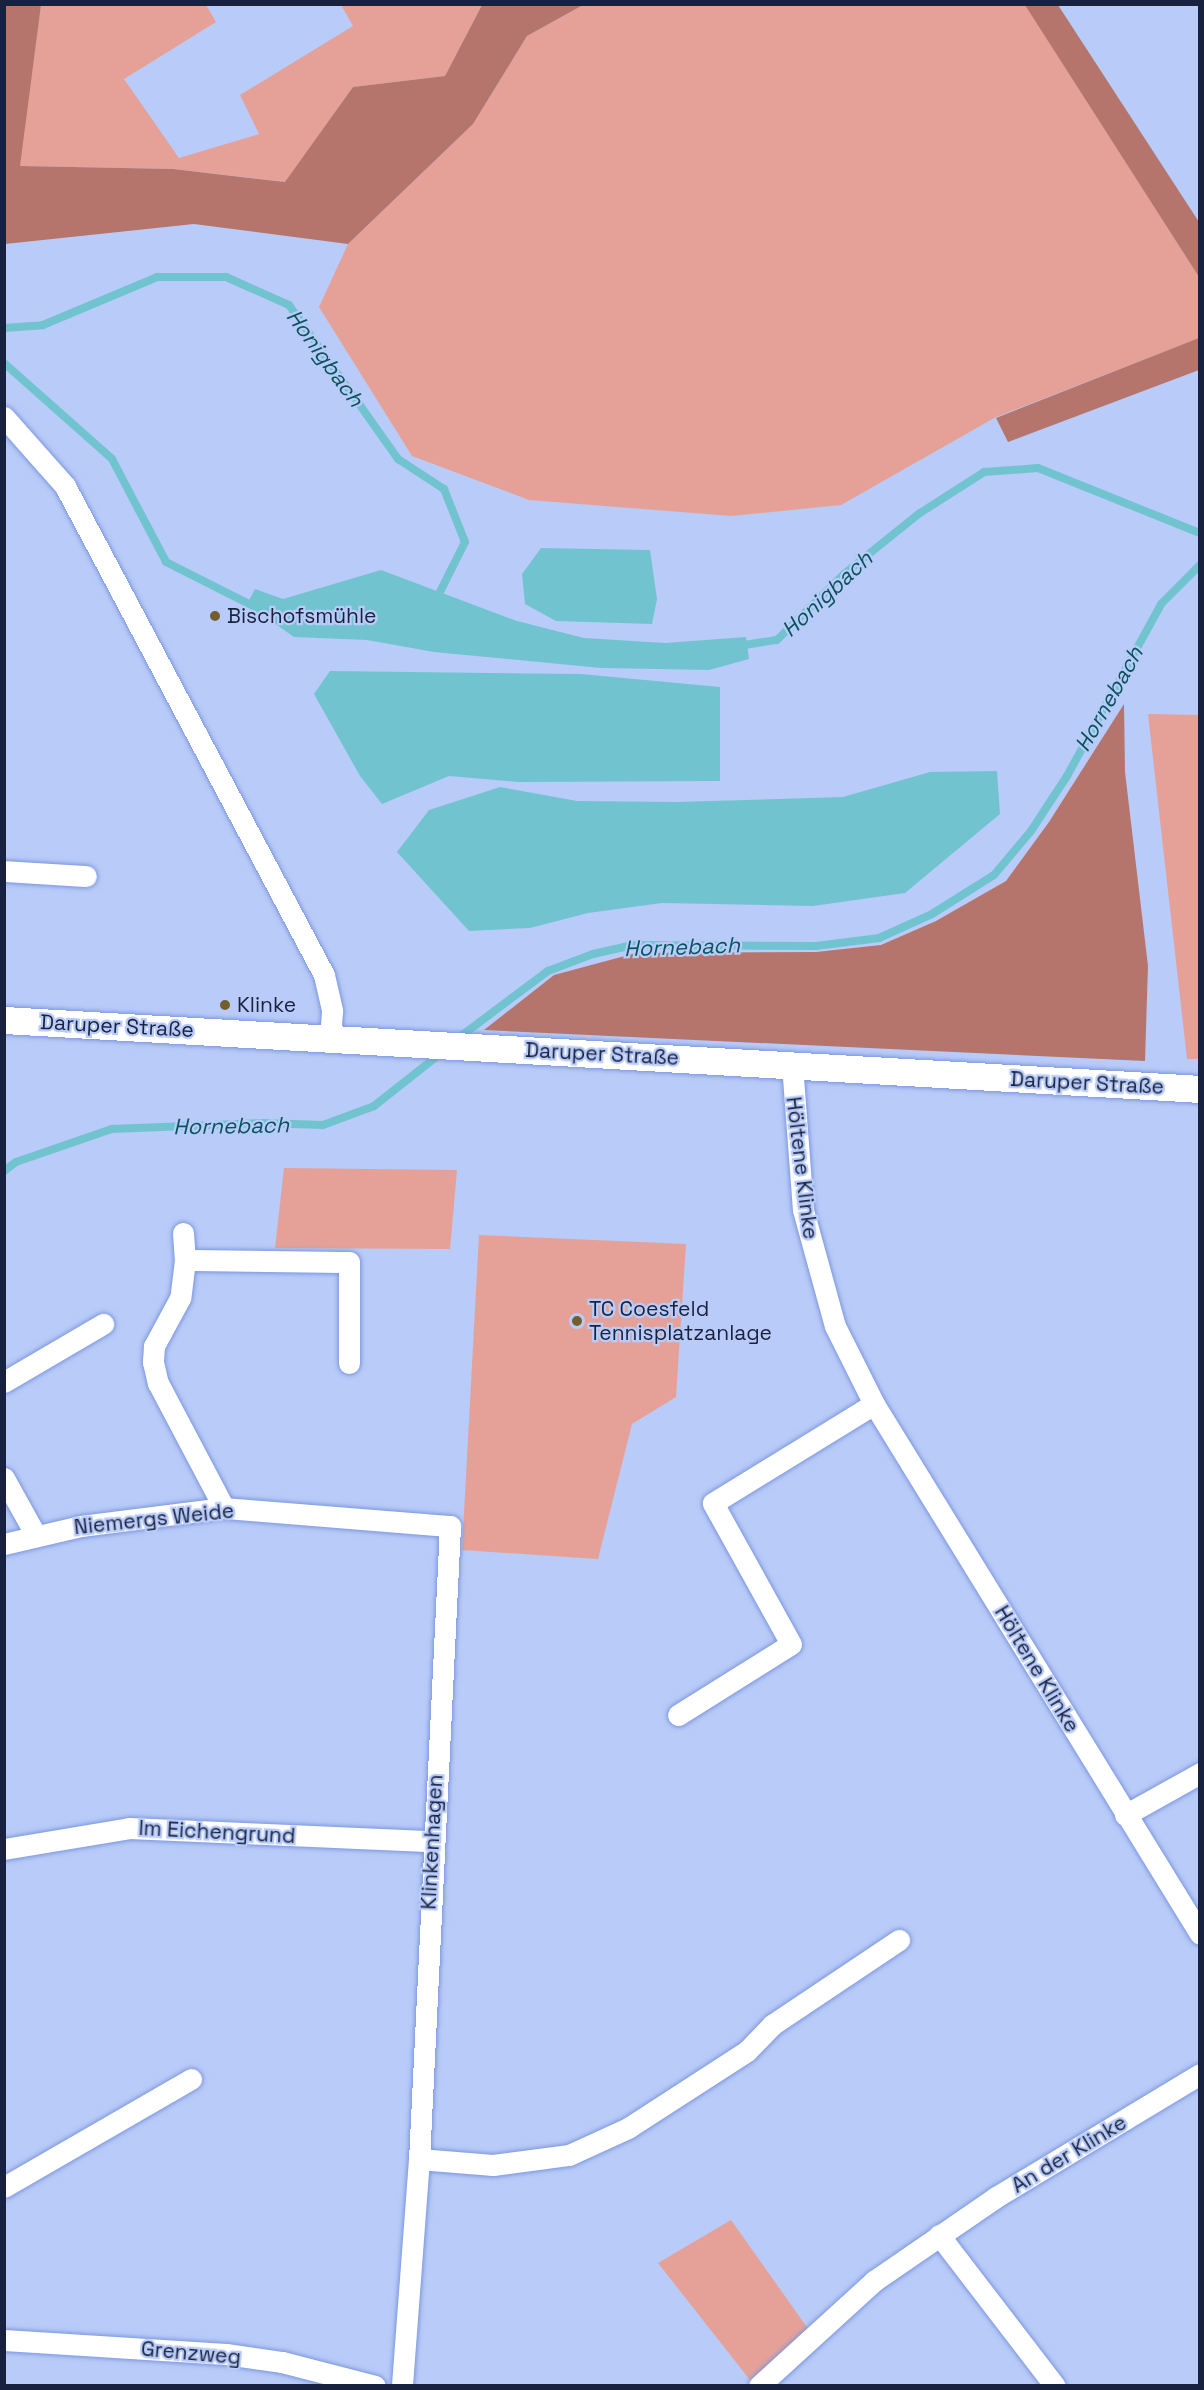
<!DOCTYPE html>
<html>
<head>
<meta charset="utf-8">
<style>
  body { margin:0 }
  #map { position:relative; width:1204px; height:2390px; overflow:hidden; background:#b9cbf8; font-family:"Space Grotesk",sans-serif }
  div>[style] { position:absolute }
  .green>* { inset:0; background:#e5a198 }
  .forest>* { inset:0; background:#b5756d }
  .water>* { inset:0; background:#71c4cf }
  .stream>* { height:8px; margin:-4px; padding:0 4px; transform-origin:4px; border-radius:4px; background:#71c4cf }
  .roads { filter:drop-shadow(0 0 2px #7c97de) drop-shadow(0 0 2px #7c97de) }
  .minor>* { height:21px; margin:-10.5px; padding:0 10.5px; transform-origin:10.5px; border-radius:10.5px; background:#fff }
  .tertiary>* { height:27px; margin:-13.5px; padding:0 13.5px; transform-origin:13.5px; border-radius:13.5px; background:#fff }
  .dots>* { width:16px; height:16px; translate:-50% -50%; box-sizing:border-box; border:3px solid #b9cbf8; border-radius:50% }
  span { translate:-50% -50%; white-space:nowrap; text-align:center; line-height:1.15; -webkit-text-stroke:4.5px #b9cbf8; paint-order:stroke }
  .poi-label { font-size:21px; color:#18223e }
  .left { translate:0 -50%; text-align:left }
  .street-label { font-size:21px; color:#18223e }
  .water-label { font-size:22px; color:#08545d; font-style:italic }
  .frame { position:absolute; inset:0; border:6px solid #18223e; pointer-events:none }
</style>
</head>
<body>
<div id="map">
  <div class="green">
    <i style="clip-path:polygon(1025px 4px,1199px 277px,1200px 338px,996px 417px,841px 505px,731px 516px,529px 500px,412px 456px,319px 307px,348px 244px,473px 124px,527px 36px,583px 5px)"></i>
    <i style="clip-path:polygon(41px 5px,206px 5px,216px 22px,124px 79px,179px 158px,259px 134px,240px 95px,353px 26px,341px 5px,482px 5px,445px 76px,353px 87px,286px 182px,173px 169px,19px 166px)"></i>
    <i style="clip-path:polygon(1148px 714px,1199px 715px,1199px 1059px,1187px 1059px)"></i>
    <i style="clip-path:polygon(284px 1168px,457px 1170px,450px 1249px,275px 1248px)"></i>
    <i style="clip-path:polygon(479px 1235px,686px 1244px,676px 1397px,632px 1424px,598px 1559px,462px 1550px)"></i>
    <i style="clip-path:polygon(731px 2220px,809px 2330px,750px 2380px,658px 2263px)"></i>
  </div>
  <div class="forest">
    <i style="clip-path:polygon(4px 5px,41px 5px,20px 166px,173px 169px,285px 182px,353px 87px,445px 76px,482px 5px,583px 5px,527px 36px,473px 124px,348px 244px,194px 224px,5px 244px)"></i>
    <i style="clip-path:polygon(1025px 5px,1058px 5px,1199px 222px,1199px 277px)"></i>
    <i style="clip-path:polygon(1199px 338px,1199px 370px,1008px 442px,996px 418px)"></i>
    <i style="clip-path:polygon(1124px 704px,1125px 772px,1148px 966px,1145px 1061px,484px 1030px,554px 975px,636px 953px,816px 952px,881px 945px,936px 921px,1006px 881px,1049px 822px)"></i>
  </div>
  <div class="water">
    <i style="clip-path:polygon(541px 548px,650px 550px,657px 599px,652px 624px,556px 621px,525px 604px,522px 574px)"></i>
    <i style="clip-path:polygon(381px 570px,517px 621px,584px 638px,665px 643px,746px 637px,749px 659px,709px 670px,601px 668px,434px 652px,367px 640px,294px 637px,247px 604px,255px 589px,283px 599px)"></i>
    <i style="clip-path:polygon(330px 671px,581px 674px,720px 687px,720px 781px,519px 782px,449px 776px,382px 804px,360px 776px,314px 694px)"></i>
    <i style="clip-path:polygon(997px 771px,1000px 814px,905px 893px,813px 906px,662px 903px,588px 913px,530px 928px,469px 931px,397px 852px,429px 810px,500px 787px,577px 801px,677px 802px,843px 797px,930px 772px)"></i>
  </div>
  <div class="stream">
    <i style="left:4px;top:328px;width:39px;rotate:-4deg"></i>
    <i style="left:43px;top:325px;width:124px;rotate:-22.8deg"></i>
    <i style="left:157px;top:277px;width:69px"></i>
    <i style="left:226px;top:277px;width:69px;rotate:24deg"></i>
    <i style="left:289px;top:305px;width:189px;rotate:54.7deg"></i>
    <i style="left:398px;top:459px;width:55px;rotate:33.1deg"></i>
    <i style="left:444px;top:489px;width:57px;rotate:68.4deg"></i>
    <i style="left:465px;top:542px;width:65px;rotate:116.6deg"></i>
    <i style="left:4px;top:363px;width:144px;rotate:41.6deg"></i>
    <i style="left:112px;top:459px;width:116px;rotate:62.3deg"></i>
    <i style="left:166px;top:562px;width:102px;rotate:26.8deg"></i>
    <i style="left:738px;top:646px;width:39px;rotate:-9deg"></i>
    <i style="left:777px;top:640px;width:94px;rotate:-44.6deg"></i>
    <i style="left:844px;top:574px;width:97px;rotate:-38.8deg"></i>
    <i style="left:920px;top:513px;width:76px;rotate:-32.6deg"></i>
    <i style="left:984px;top:472px;width:54px;rotate:-4.2deg"></i>
    <i style="left:1038px;top:468px;width:175px;rotate:21.9deg"></i>
    <i style="left:457px;top:1039px;width:114px;rotate:-36.8deg"></i>
    <i style="left:548px;top:971px;width:48px;rotate:-20.7deg"></i>
    <i style="left:593px;top:954px;width:41px;rotate:-12.7deg"></i>
    <i style="left:633px;top:945px;width:183px;rotate:0.3deg"></i>
    <i style="left:816px;top:946px;width:64px;rotate:-7.2deg"></i>
    <i style="left:879px;top:938px;width:58px;rotate:-24.4deg"></i>
    <i style="left:932px;top:914px;width:73px;rotate:-32.2deg"></i>
    <i style="left:994px;top:875px;width:57px;rotate:-49.9deg"></i>
    <i style="left:1031px;top:831px;width:66px;rotate:-56.8deg"></i>
    <i style="left:1067px;top:776px;width:196px;rotate:-61.3deg"></i>
    <i style="left:1161px;top:604px;width:55px;rotate:-45deg"></i>
    <i style="left:4px;top:1171px;width:15px;rotate:-37deg"></i>
    <i style="left:16px;top:1162px;width:102px;rotate:-19deg"></i>
    <i style="left:112px;top:1129px;width:151px;rotate:-2.3deg"></i>
    <i style="left:263px;top:1123px;width:60px;rotate:1.9deg"></i>
    <i style="left:323px;top:1125px;width:54px;rotate:-20.4deg"></i>
    <i style="left:374px;top:1106px;width:85px;rotate:-38.3deg"></i>
  </div>
  <div class="roads">
    <div class="minor">
      <i style="left:4px;top:417px;width:92px;rotate:48.5deg"></i>
      <i style="left:65px;top:486px;width:553px;rotate:62.09deg"></i>
      <i style="left:324px;top:975px;width:37px;rotate:77deg"></i>
      <i style="left:332px;top:1011px;width:28px;rotate:94deg"></i>
      <i style="left:4px;top:871px;width:82px;rotate:3.5deg"></i>
      <i style="left:792px;top:1064px;width:146px;rotate:85.7deg"></i>
      <i style="left:803px;top:1210px;width:120px;rotate:74.6deg"></i>
      <i style="left:835px;top:1326px;width:87px;rotate:63.4deg"></i>
      <i style="left:874px;top:1404px;width:622px;rotate:58.4deg"></i>
      <i style="left:183px;top:1233px;width:27px;rotate:86deg"></i>
      <i style="left:185px;top:1260px;width:38px;rotate:97deg"></i>
      <i style="left:180px;top:1298px;width:55px;rotate:118.4deg"></i>
      <i style="left:154px;top:1346px;width:16px;rotate:94deg"></i>
      <i style="left:153px;top:1362px;width:22px;rotate:77deg"></i>
      <i style="left:158px;top:1383px;width:141px;rotate:62.2deg"></i>
      <i style="left:185px;top:1260px;width:164px;rotate:0.7deg"></i>
      <i style="left:349px;top:1262px;width:101px;rotate:90deg"></i>
      <i style="left:4px;top:1382px;width:115px;rotate:-30.4deg"></i>
      <i style="left:4px;top:1478px;width:64px;rotate:61deg"></i>
      <i style="left:4px;top:1544px;width:79px;rotate:-13.2deg"></i>
      <i style="left:81px;top:1526px;width:144px;rotate:-7.2deg"></i>
      <i style="left:224px;top:1508px;width:227px;rotate:4.6deg"></i>
      <i style="left:450px;top:1526px;width:634px;rotate:92.8deg"></i>
      <i style="left:419px;top:2159px;width:228px;rotate:94.3deg"></i>
      <i style="left:678px;top:1715px;width:133px;rotate:-32.1deg"></i>
      <i style="left:791px;top:1644px;width:161px;rotate:-119deg"></i>
      <i style="left:713px;top:1503px;width:189px;rotate:-31.6deg"></i>
      <i style="left:1125px;top:1815px;width:86px;rotate:-29.2deg"></i>
      <i style="left:4px;top:1849px;width:127px;rotate:-9.5deg"></i>
      <i style="left:129px;top:1828px;width:303px;rotate:2.5deg"></i>
      <i style="left:419px;top:2159px;width:74px;rotate:4.6deg"></i>
      <i style="left:493px;top:2165px;width:77px;rotate:-7.5deg"></i>
      <i style="left:569px;top:2155px;width:65px;rotate:-24.6deg"></i>
      <i style="left:628px;top:2128px;width:142px;rotate:-32.9deg"></i>
      <i style="left:747px;top:2051px;width:36px;rotate:-46deg"></i>
      <i style="left:772px;top:2025px;width:153px;rotate:-33.8deg"></i>
      <i style="left:4px;top:2187px;width:216px;rotate:-30deg"></i>
      <i style="left:939px;top:2235px;width:190px;rotate:52.5deg"></i>
      <i style="left:4px;top:2340px;width:222px;rotate:3.6deg"></i>
      <i style="left:226px;top:2354px;width:57px;rotate:8.1deg"></i>
      <i style="left:282px;top:2362px;width:96px;rotate:14.5deg"></i>
      <i style="left:759px;top:2386px;width:156px;rotate:-42.4deg"></i>
      <i style="left:874px;top:2281px;width:148px;rotate:-34.5deg"></i>
      <i style="left:996px;top:2197px;width:238px;rotate:-31.1deg"></i>
    </div>
    <div class="tertiary">
      <i style="left:4px;top:1020px;width:1198px;rotate:3.3deg"></i>
    </div>
  </div>
  <div class="dots">
    <i style="left:215px;top:616px;background:#735f2e"></i>
    <i style="left:225px;top:1005px;background:#735f2e"></i>
    <i style="left:577px;top:1321px;background:#735f2e"></i>
  </div>
  <div class="poi-label">
    <span class="left" style="left:227px;top:616px">Bischofsmühle</span>
    <span class="left" style="left:237px;top:1005px">Klinke</span>
    <span class="left" style="left:589px;top:1321px">TC Coesfeld<br>Tennisplatzanlage</span>
  </div>
  <div class="street-label">
    <span style="left:117px;top:1026px;rotate:3deg">Daruper Straße</span>
    <span style="left:602px;top:1054px;rotate:3deg">Daruper Straße</span>
    <span style="left:1087px;top:1083px;rotate:3deg">Daruper Straße</span>
    <span style="left:802px;top:1168px;rotate:83deg">Höltene Klinke</span>
    <span style="left:154px;top:1519px;rotate:-6deg">Niemergs Weide</span>
    <span style="left:1037px;top:1669px;rotate:59deg">Höltene Klinke</span>
    <span style="left:217px;top:1832px;rotate:3deg">Im Eichengrund</span>
    <span style="left:432px;top:1842px;rotate:-87deg">Klinkenhagen</span>
    <span style="left:1069px;top:2154px;rotate:-31deg">An der Klinke</span>
    <span style="left:191px;top:2353px;rotate:5deg">Grenzweg</span>
  </div>
  <div class="water-label">
    <span style="left:325px;top:358px;rotate:54deg">Honigbach</span>
    <span style="left:827px;top:594px;rotate:-43deg">Honigbach</span>
    <span style="left:1109px;top:699px;rotate:-61deg">Hornebach</span>
    <span style="left:682px;top:947px;rotate:-2deg">Hornebach</span>
    <span style="left:231px;top:1126px;rotate:-1deg">Hornebach</span>
  </div>
  <div class="frame"></div>
</div>
</body>
</html>
